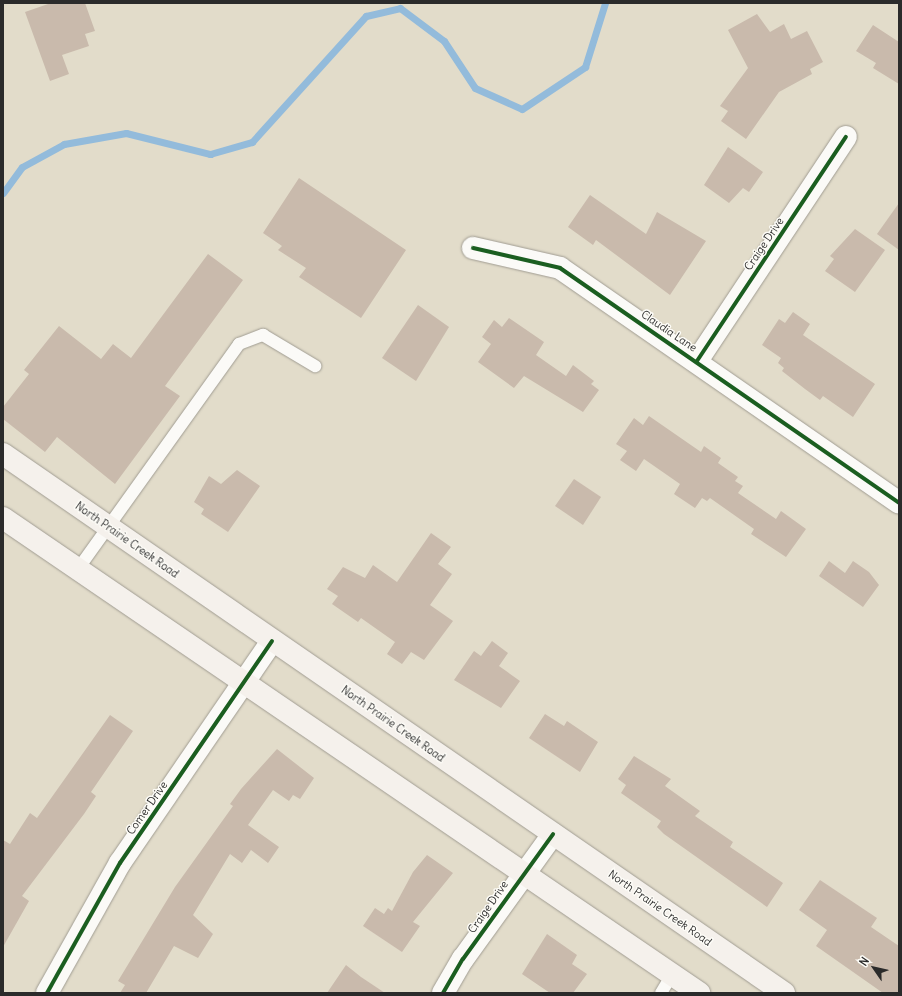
<!DOCTYPE html>
<html>
<head>
<meta charset="utf-8">
<style>
  body { margin:0 }
  #map { position:relative; width:902px; height:996px; overflow:hidden; background:#e2dcca; font-family:Delius,sans-serif }
  div>[style] { position:absolute }
  .stream>* { height:7px; margin:-3.5px; padding:0 3.5px; transform-origin:3.5px; border-radius:3.5px; background:#93bbdb }
  .building>* { inset:0; background:#c9baac }
  .roads { filter:drop-shadow(0 0 1px #a09c92) drop-shadow(0 0 1px #a09c92) }
  .lane>* { height:12px; margin:-6px; padding:0 6px; transform-origin:6px; border-radius:6px; background:#fbfaf7 }
  .street>* { height:22px; margin:-11px; padding:0 11px; transform-origin:11px; border-radius:11px; background:#fbfaf7 }
  .secondary>* { height:22px; margin:-11px; padding:0 11px; transform-origin:11px; border-radius:11px; background:#f5f1ec }
  .cycleway>* { height:4px; margin:-2px; padding:0 2px; transform-origin:2px; border-radius:2px; background:#1b5e20 }
  span { translate:-50% -50%; white-space:nowrap; text-align:center; line-height:1.15; -webkit-text-stroke:3px #fdfcf7; paint-order:stroke }
  .street-label { font-size:11px; color:#2b2b2b }
  .frame { position:absolute; inset:0; border:4px solid #2b2b2b; pointer-events:none }
  .north { position:absolute; left:854px; top:948px; width:40px; height:40px; -webkit-text-stroke:3px #fdfcf7; paint-order:stroke; rotate:304deg; font-size:11px; font-weight:700; line-height:16px; text-align:center; color:#2b2b2b }
  .north::after { content:''; display:block; margin:auto; width:14px; height:18px; background:#2b2b2b; clip-path:polygon(50% 0,100% 100%,50% 72%,0 100%) }
</style>
</head>
<body>
<div id="map">
  <div class="stream">
    <i style="left:3px;top:193px;width:32px;rotate:-54deg"></i>
    <i style="left:22px;top:167px;width:48px;rotate:-28.7deg"></i>
    <i style="left:64px;top:144px;width:63px;rotate:-10.1deg"></i>
    <i style="left:126px;top:133px;width:87px;rotate:14deg"></i>
    <i style="left:210px;top:154px;width:44px;rotate:-15.9deg"></i>
    <i style="left:252px;top:142px;width:170px;rotate:-47.9deg"></i>
    <i style="left:366px;top:16px;width:35px;rotate:-13deg"></i>
    <i style="left:400px;top:8px;width:55px;rotate:36.9deg"></i>
    <i style="left:444px;top:41px;width:56px;rotate:56.6deg"></i>
    <i style="left:475px;top:88px;width:51px;rotate:24.1deg"></i>
    <i style="left:522px;top:109px;width:76px;rotate:-33.7deg"></i>
    <i style="left:585px;top:67px;width:67px;rotate:-72.6deg"></i>
  </div>
  <div class="building">
    <i style="clip-path:polygon(51px 3px,85px 3px,95px 31px,85px 34px,89px 46px,62px 55px,69px 74px,50px 81px,25px 12px)"></i>
    <i style="clip-path:polygon(757px 14px,770px 32px,784px 24px,791px 39px,807px 31px,823px 62px,810px 69px,812px 74px,779px 92px,746px 139px,721px 121px,728px 111px,720px 106px,748px 68px,728px 30px)"></i>
    <i style="clip-path:polygon(873px 25px,899px 42px,899px 84px,873px 68px,876px 63px,856px 51px)"></i>
    <i style="clip-path:polygon(728px 147px,763px 172px,749px 192px,743px 188px,729px 203px,704px 185px)"></i>
    <i style="clip-path:polygon(299px 178px,406px 250px,361px 318px,299px 277px,306px 268px,278px 250px,282px 246px,263px 233px)"></i>
    <i style="clip-path:polygon(590px 195px,646px 234px,657px 212px,706px 241px,670px 295px,596px 240px,593px 245px,568px 227px)"></i>
    <i style="clip-path:polygon(899px 203px,899px 250px,877px 234px)"></i>
    <i style="clip-path:polygon(855px 229px,885px 250px,855px 292px,825px 271px,834px 259px,830px 256px)"></i>
    <i style="clip-path:polygon(208px 254px,243px 280px,165px 386px,180px 396px,115px 484px,57px 437px,45px 452px,3px 419px,3px 407px,29px 374px,24px 370px,59px 326px,101px 359px,113px 344px,131px 358px)"></i>
    <i style="clip-path:polygon(418px 305px,449px 327px,416px 381px,382px 358px)"></i>
    <i style="clip-path:polygon(793px 312px,810px 324px,803px 335px,875px 384px,853px 417px,823px 396px,820px 400px,805px 389px,782px 371px,784px 368px,778px 363px,781px 358px,762px 345px,779px 319px,785px 323px)"></i>
    <i style="clip-path:polygon(509px 318px,544px 342px,536px 355px,566px 376px,573px 365px,594px 381px,591px 384px,599px 390px,583px 412px,524px 376px,514px 388px,478px 362px,491px 344px,482px 337px,494px 320px,502px 327px)"></i>
    <i style="clip-path:polygon(649px 416px,701px 452px,704px 446px,721px 458px,718px 463px,738px 477px,735px 481px,743px 486px,738px 493px,776px 519px,781px 511px,806px 529px,786px 557px,751px 534px,754px 529px,710px 498px,707px 501px,702px 498px,695px 508px,674px 494px,680px 484px,644px 459px,636px 471px,620px 460px,627px 451px,616px 444px,634px 418px,643px 425px)"></i>
    <i style="clip-path:polygon(237px 470px,260px 486px,228px 532px,201px 514px,204px 509px,194px 502px,209px 476px,221px 484px)"></i>
    <i style="clip-path:polygon(574px 479px,601px 497px,583px 525px,555px 506px)"></i>
    <i style="clip-path:polygon(431px 533px,451px 547px,438px 564px,452px 574px,430px 605px,453px 621px,424px 660px,411px 652px,402px 664px,387px 654px,395px 642px,361px 618px,358px 622px,332px 604px,338px 596px,327px 589px,343px 567px,365px 578px,373px 565px,397px 582px)"></i>
    <i style="clip-path:polygon(829px 561px,845px 573px,853px 561px,869px 572px,879px 585px,863px 607px,819px 576px)"></i>
    <i style="clip-path:polygon(492px 641px,508px 653px,499px 666px,520px 681px,501px 708px,454px 680px,474px 651px,481px 656px)"></i>
    <i style="clip-path:polygon(545px 714px,564px 726px,567px 721px,598px 742px,580px 772px,529px 738px)"></i>
    <i style="clip-path:polygon(110px 715px,133px 731px,91px 792px,96px 796px,84px 814px,22px 896px,29px 901px,3px 947px,3px 840px,10px 844px,30px 813px,37px 818px)"></i>
    <i style="clip-path:polygon(277px 749px,314px 778px,300px 799px,293px 795px,289px 801px,273px 790px,248px 825px,279px 847px,268px 863px,251px 850px,242px 863px,230px 854px,193px 915px,213px 934px,198px 958px,174px 946px,146px 993px,120px 993px,125px 985px,118px 981px,175px 887px,233px 806px,230px 804px,241px 789px)"></i>
    <i style="clip-path:polygon(634px 756px,671px 779px,665px 786px,700px 811px,695px 816px,733px 842px,730px 847px,783px 883px,767px 907px,664px 834px,657px 827px,661px 821px,621px 793px,626px 785px,618px 779px)"></i>
    <i style="clip-path:polygon(427px 855px,453px 873px,413px 922px,420px 926px,402px 952px,363px 926px,375px 908px,384px 914px,388px 908px,392px 911px,413px 872px)"></i>
    <i style="clip-path:polygon(820px 880px,877px 918px,871px 927px,899px 946px,899px 993px,883px 993px,816px 946px,827px 930px,799px 910px)"></i>
    <i style="clip-path:polygon(547px 934px,577px 955px,572px 964px,587px 974px,573px 993px,550px 993px,522px 974px)"></i>
    <i style="clip-path:polygon(346px 965px,361px 977px,385px 993px,327px 993px)"></i>
  </div>
  <div class="roads">
    <div class="lane">
      <i style="left:78px;top:569px;width:277px;rotate:-54.4deg"></i>
      <i style="left:239px;top:344px;width:26px;rotate:-21deg"></i>
      <i style="left:263px;top:335px;width:61px;rotate:30.8deg"></i>
      <i style="left:661px;top:993px;width:21px;rotate:-59deg"></i>
    </div>
    <div class="street">
      <i style="left:473px;top:248px;width:89px;rotate:12.9deg"></i>
      <i style="left:560px;top:268px;width:412px;rotate:34.7deg"></i>
      <i style="left:697px;top:361px;width:269px;rotate:-56.4deg"></i>
      <i style="left:47px;top:993px;width:149px;rotate:-60.7deg"></i>
      <i style="left:120px;top:863px;width:269px;rotate:-55.6deg"></i>
      <i style="left:443px;top:993px;width:39px;rotate:-60deg"></i>
      <i style="left:463px;top:959px;width:154px;rotate:-54.2deg"></i>
    </div>
    <div class="secondary">
      <i style="left:3px;top:454px;width:949px;rotate:34.61deg"></i>
      <i style="left:3px;top:518px;width:843px;rotate:34.31deg"></i>
    </div>
  </div>
  <div class="cycleway">
    <i style="left:473px;top:248px;width:89px;rotate:12.9deg"></i>
    <i style="left:560px;top:268px;width:412px;rotate:34.7deg"></i>
    <i style="left:697px;top:361px;width:269px;rotate:-56.4deg"></i>
    <i style="left:47px;top:993px;width:149px;rotate:-60.7deg"></i>
    <i style="left:120px;top:863px;width:269px;rotate:-55.6deg"></i>
    <i style="left:443px;top:993px;width:39px;rotate:-60deg"></i>
    <i style="left:463px;top:959px;width:154px;rotate:-54.2deg"></i>
  </div>
  <div class="street-label">
    <span style="left:764px;top:244px;rotate:-56deg">Craige Drive</span>
    <span style="left:669px;top:331px;rotate:34deg">Claudia Lane</span>
    <span style="left:127px;top:540px;rotate:35deg">North Prairie Creek Road</span>
    <span style="left:393px;top:724px;rotate:35deg">North Prairie Creek Road</span>
    <span style="left:147px;top:808px;rotate:-55deg">Comer Drive</span>
    <span style="left:488px;top:907px;rotate:-55deg">Craige Drive</span>
    <span style="left:660px;top:908px;rotate:35deg">North Prairie Creek Road</span>
  </div>
  <div class="frame"></div>
  <div class="north">N</div>
</div>
</body>
</html>
